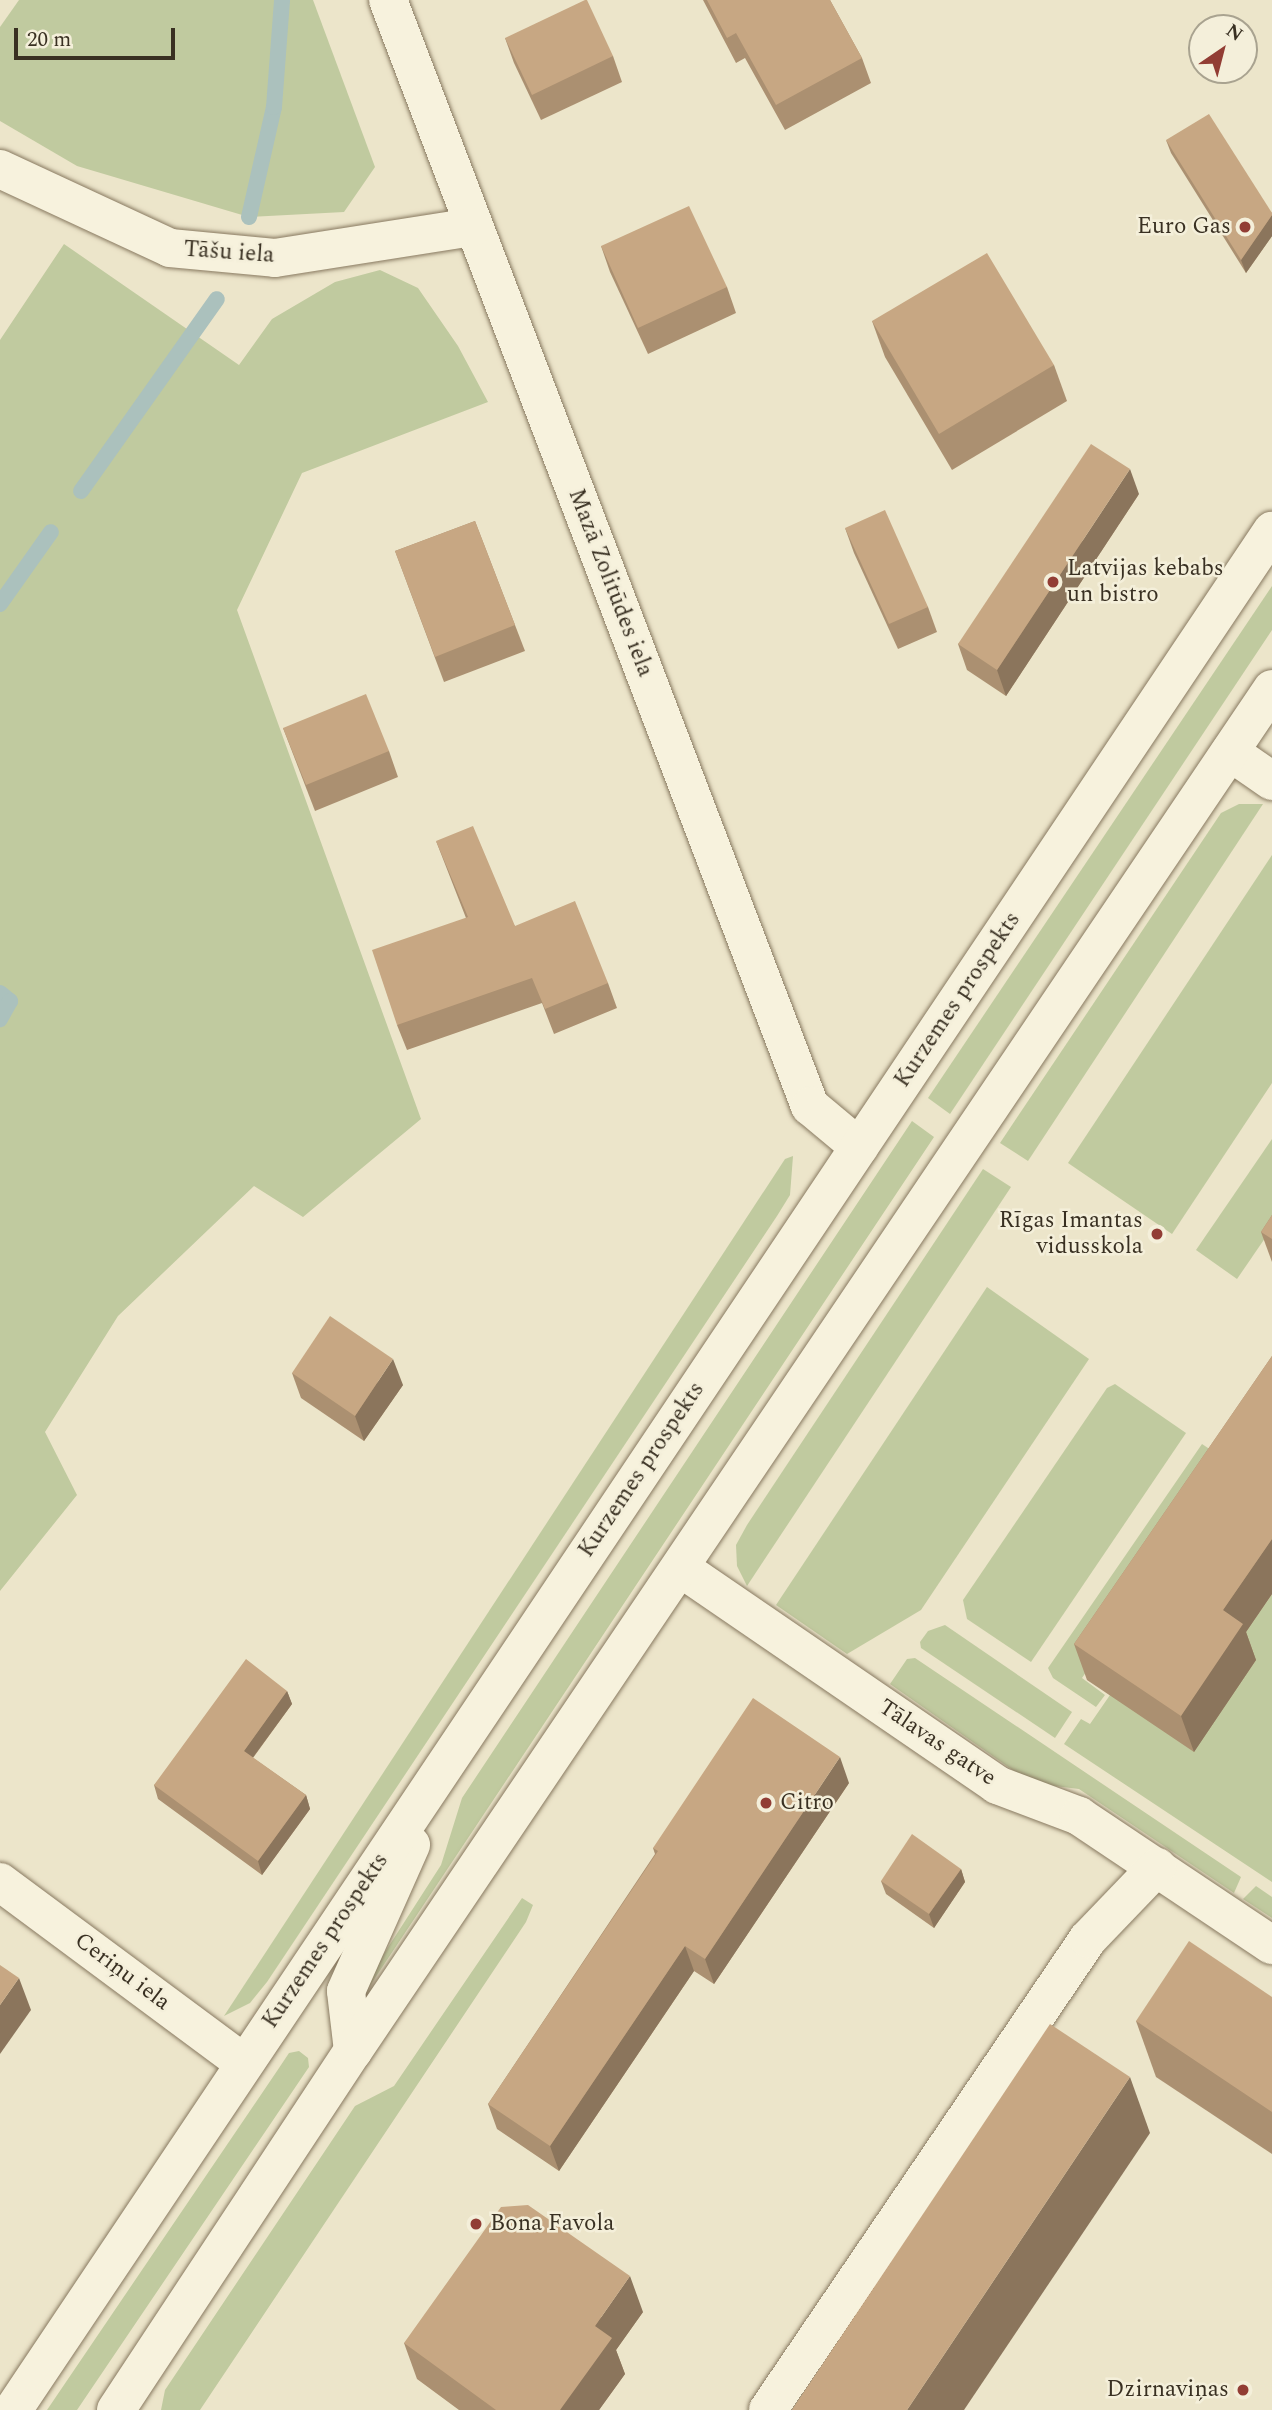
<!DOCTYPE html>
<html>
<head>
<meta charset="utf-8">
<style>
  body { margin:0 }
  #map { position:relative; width:1272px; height:2410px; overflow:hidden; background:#ece5ca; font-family:Spectral,serif }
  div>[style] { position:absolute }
  .green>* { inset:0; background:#c0ca9f }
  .stream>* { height:16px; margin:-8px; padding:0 8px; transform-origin:8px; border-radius:8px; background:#abc1bd }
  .roads { filter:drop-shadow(0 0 2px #887960) drop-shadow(0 0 2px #887960) }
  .minor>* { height:38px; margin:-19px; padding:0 19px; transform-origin:19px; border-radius:19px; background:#f7f2dd }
  .secondary>* { height:38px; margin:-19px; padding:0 19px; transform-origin:19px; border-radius:19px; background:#f7f2dd }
  .wall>* { inset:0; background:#ab9071 }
  .shaded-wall>* { inset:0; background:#8b755c }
  .building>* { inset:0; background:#c7a783 }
  .dots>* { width:19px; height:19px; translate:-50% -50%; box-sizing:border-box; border:4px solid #f4efda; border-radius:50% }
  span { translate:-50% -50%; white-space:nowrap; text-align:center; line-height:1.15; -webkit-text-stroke:5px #f4efda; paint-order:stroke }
  .poi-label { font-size:23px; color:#393022 }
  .right { translate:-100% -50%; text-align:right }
  .left { translate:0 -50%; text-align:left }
  .street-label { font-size:23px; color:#393022 }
  .north { position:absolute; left:1188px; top:14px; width:70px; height:70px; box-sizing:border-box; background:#f4efda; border:2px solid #a9a390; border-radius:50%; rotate:35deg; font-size:19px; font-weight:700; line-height:28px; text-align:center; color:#393022 }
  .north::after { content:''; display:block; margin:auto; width:24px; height:32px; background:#923d34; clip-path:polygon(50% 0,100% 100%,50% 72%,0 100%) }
  .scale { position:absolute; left:14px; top:28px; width:161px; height:32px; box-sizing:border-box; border:4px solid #393022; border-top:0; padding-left:9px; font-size:21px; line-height:24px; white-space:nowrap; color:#393022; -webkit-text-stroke:5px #f4efda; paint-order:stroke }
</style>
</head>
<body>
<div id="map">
  <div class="green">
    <i style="clip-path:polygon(19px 0,313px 0,375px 167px,344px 212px,249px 217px,77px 166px,0 121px,0 27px)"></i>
    <i style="clip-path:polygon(64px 244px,239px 365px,272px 319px,335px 282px,380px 270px,418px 288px,458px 346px,488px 402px,302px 473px,237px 610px,421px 1119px,303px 1217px,254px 1186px,118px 1316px,45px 1432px,77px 1495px,0 1591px,0 340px)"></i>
    <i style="clip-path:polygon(1272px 586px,1272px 630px,950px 1114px,928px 1098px)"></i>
    <i style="clip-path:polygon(1239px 804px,1263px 804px,1028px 1161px,1000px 1143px,1221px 813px)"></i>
    <i style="clip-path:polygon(1272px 855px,1272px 1083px,1172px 1234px,1068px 1163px)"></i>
    <i style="clip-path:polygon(912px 1121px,934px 1137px,367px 1990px,369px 1977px,441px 1865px,462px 1798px)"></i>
    <i style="clip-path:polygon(1272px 1139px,1272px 1228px,1237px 1279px,1196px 1250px)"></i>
    <i style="clip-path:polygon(793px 1156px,790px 1195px,777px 1216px,267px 1982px,250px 2003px,224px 2016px,785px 1159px)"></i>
    <i style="clip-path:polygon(983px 1169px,1011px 1187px,747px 1586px,737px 1566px,736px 1545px,747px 1525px)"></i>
    <i style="clip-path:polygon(987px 1287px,1089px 1359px,921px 1610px,847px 1654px,776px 1605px)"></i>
    <i style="clip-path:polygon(1115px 1384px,1186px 1433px,1031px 1662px,967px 1619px,963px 1600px,1107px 1388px)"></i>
    <i style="clip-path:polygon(1202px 1444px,1229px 1462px,1082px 1678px,1105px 1695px,1096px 1707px,1053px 1678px,1048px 1668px)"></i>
    <i style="clip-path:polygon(1272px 1594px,1272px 1882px,1064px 1744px,1081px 1719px,1090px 1724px,1110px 1695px,1236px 1646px)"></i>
    <i style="clip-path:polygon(945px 1625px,1072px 1712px,1055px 1738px,921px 1648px,920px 1642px,928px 1631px)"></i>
    <i style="clip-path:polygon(915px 1658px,1241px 1877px,1234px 1893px,1079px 1789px,1031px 1783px,890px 1684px,907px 1659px)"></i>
    <i style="clip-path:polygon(1256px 1886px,1272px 1897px,1272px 1918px,1243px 1899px)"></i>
    <i style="clip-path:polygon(522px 1898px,533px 1905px,526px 1922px,200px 2410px,161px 2410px,165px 2390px,355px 2106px,394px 2086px)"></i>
    <i style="clip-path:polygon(299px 2051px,308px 2058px,309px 2067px,77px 2410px,47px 2410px,277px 2071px,289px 2053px)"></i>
  </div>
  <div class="stream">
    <i style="left:249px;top:217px;width:113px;rotate:-77.2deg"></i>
    <i style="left:274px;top:107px;width:107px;rotate:-85.7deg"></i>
    <i style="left:81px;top:491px;width:235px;rotate:-54.7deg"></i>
    <i style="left:0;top:604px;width:88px;rotate:-54.7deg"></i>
    <i style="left:0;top:993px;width:13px;rotate:39deg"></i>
    <i style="left:10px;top:1001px;width:21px;rotate:119deg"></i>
  </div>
  <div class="roads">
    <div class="minor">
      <i style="left:388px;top:0;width:1184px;rotate:69.12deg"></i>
      <i style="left:810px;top:1106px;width:64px;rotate:39.9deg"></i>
      <i style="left:0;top:169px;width:187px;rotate:24.9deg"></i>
      <i style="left:170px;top:248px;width:105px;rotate:5.4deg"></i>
      <i style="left:275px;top:258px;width:200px;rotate:-8.9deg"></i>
      <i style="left:1230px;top:752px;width:51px;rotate:34.6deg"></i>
      <i style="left:682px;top:1569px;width:382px;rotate:34.4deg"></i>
      <i style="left:997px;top:1785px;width:88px;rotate:20.7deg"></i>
      <i style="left:1079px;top:1816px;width:232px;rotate:33.8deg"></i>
      <i style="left:0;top:1882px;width:304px;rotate:36.6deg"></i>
      <i style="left:768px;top:2410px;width:569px;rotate:-55.81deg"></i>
      <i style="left:1088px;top:1939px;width:100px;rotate:-46.2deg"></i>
    </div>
    <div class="secondary">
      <i style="left:353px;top:2051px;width:60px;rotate:-96.7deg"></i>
      <i style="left:346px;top:1991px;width:160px;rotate:-66deg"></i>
      <i style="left:13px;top:2410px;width:2262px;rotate:-56.18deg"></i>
      <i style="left:116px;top:2410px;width:430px;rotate:-56.6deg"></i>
      <i style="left:353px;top:2051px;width:1643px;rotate:-55.99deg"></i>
    </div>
  </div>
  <div class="wall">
    <i style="clip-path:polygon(703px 0,830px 0,862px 58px,871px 83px,785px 130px,745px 58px,736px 63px)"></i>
    <i style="clip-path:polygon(505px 38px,613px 56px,622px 82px,541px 120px,514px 63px)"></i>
    <i style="clip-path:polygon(1166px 140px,1272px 213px,1272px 236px,1246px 273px,1171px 153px)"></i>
    <i style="clip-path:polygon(601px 246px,727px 287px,736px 313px,648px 354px,610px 272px)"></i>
    <i style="clip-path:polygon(872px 321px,1054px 365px,1067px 401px,952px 470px,885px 357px)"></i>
    <i style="clip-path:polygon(1139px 494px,1006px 696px,967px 670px,958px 644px)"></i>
    <i style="clip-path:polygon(475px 521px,525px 651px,444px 682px,395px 551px)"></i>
    <i style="clip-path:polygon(845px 528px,928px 607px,937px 632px,898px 649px,854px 553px)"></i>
    <i style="clip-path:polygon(283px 728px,389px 751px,398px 777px,315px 811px)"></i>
    <i style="clip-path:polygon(436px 841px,515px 926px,608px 983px,617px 1008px,554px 1034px,542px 1003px,407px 1050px,397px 1025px,466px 918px)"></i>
    <i style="clip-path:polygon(1272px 1215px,1272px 1262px,1261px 1232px)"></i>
    <i style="clip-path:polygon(1272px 1356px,1272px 1594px,1246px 1632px,1256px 1660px,1194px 1752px,1087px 1680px,1074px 1644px)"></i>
    <i style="clip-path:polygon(292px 1373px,403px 1385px,364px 1441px,301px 1398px)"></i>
    <i style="clip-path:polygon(287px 1691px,292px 1704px,253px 1758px,306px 1795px,310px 1809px,262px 1875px,158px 1799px,154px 1785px)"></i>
    <i style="clip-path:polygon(849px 1783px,714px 1984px,694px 1971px,559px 2171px,497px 2129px,488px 2104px,655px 1854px,653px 1848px)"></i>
    <i style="clip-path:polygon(961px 1869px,965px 1882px,934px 1928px,886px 1894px,881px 1881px)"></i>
    <i style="clip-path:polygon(1272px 1997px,1272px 2154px,1156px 2077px,1136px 2021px)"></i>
    <i style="clip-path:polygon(643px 2312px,616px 2350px,625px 2374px,599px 2410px,459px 2410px,417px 2379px,404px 2343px)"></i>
  </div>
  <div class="shaded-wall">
    <i style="clip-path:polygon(1272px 215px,1272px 236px,1246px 273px,1241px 260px)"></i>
    <i style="clip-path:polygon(1130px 469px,1139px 494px,1006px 696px,997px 670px)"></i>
    <i style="clip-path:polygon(393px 1359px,403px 1385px,364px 1441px,355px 1416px)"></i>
    <i style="clip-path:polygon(1272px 1539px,1272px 1594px,1246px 1632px,1256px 1660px,1194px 1752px,1181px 1716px,1223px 1610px)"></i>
    <i style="clip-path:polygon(287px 1691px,292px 1704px,248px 1764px,244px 1751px)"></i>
    <i style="clip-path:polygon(840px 1757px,849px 1783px,714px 1984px,705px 1959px)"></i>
    <i style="clip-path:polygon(306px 1795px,310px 1809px,262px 1875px,258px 1861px)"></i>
    <i style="clip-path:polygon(961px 1869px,965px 1882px,934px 1928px,929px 1914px)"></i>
    <i style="clip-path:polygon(685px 1946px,694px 1971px,559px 2171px,550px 2146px)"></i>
    <i style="clip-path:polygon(19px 1978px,31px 2010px,0 2054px,0 2005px)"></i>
    <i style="clip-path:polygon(1130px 2077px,1150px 2133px,964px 2410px,907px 2410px)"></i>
    <i style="clip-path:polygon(630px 2276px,643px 2312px,616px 2350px,625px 2374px,599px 2410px,560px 2410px,595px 2326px)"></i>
  </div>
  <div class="building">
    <i style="clip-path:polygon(585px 0,587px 0,613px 56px,532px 95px,505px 38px)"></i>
    <i style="clip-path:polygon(707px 0,830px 0,862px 58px,776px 105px,736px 33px,727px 38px)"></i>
    <i style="clip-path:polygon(1209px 114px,1272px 213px,1272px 215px,1241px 260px,1166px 140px)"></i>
    <i style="clip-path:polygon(689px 206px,727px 287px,638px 328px,601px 246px)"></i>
    <i style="clip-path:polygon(987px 253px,1054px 365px,939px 434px,872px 321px)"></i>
    <i style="clip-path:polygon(1091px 444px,1130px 469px,997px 670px,958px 644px)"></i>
    <i style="clip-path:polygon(885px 510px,928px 607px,889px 624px,845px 528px)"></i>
    <i style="clip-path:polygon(475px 521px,515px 625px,435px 657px,395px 551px)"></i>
    <i style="clip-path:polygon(366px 694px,389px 751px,306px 785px,283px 728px)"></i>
    <i style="clip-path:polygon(473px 826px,515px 926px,575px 901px,608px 983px,545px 1009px,532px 978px,397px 1025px,372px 950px,468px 917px,436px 841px)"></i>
    <i style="clip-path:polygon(1272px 1215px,1272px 1239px,1261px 1232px)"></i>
    <i style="clip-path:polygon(330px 1316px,393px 1359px,355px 1416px,292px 1373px)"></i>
    <i style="clip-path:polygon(1272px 1356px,1272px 1539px,1223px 1610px,1243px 1624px,1181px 1716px,1074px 1644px)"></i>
    <i style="clip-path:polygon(246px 1659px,287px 1691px,244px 1751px,306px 1795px,258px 1861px,154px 1785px)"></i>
    <i style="clip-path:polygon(753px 1698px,840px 1757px,705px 1959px,685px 1946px,550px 2146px,488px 2104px,658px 1851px,653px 1848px)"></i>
    <i style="clip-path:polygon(912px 1834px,961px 1869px,929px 1914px,881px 1881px)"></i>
    <i style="clip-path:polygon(1189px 1941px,1272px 1997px,1272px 2112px,1136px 2021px)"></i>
    <i style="clip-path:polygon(0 1965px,19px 1978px,0 2005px)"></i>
    <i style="clip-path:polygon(1050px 2024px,1130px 2077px,907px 2410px,792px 2410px)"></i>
    <i style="clip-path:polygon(528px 2205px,630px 2276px,595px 2326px,612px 2338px,560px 2410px,496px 2410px,404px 2343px,501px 2207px)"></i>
  </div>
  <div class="dots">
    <i style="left:1245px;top:227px;background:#923d34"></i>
    <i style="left:1053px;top:582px;background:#923d34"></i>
    <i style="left:1157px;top:1234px;background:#923d34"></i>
    <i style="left:766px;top:1803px;background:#923d34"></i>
    <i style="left:476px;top:2224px;background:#923d34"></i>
    <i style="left:1243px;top:2390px;background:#923d34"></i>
  </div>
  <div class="poi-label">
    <span class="right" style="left:1231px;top:227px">Euro Gas</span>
    <span class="left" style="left:1067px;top:582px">Latvijas kebabs<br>un bistro</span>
    <span class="right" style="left:1143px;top:1234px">Rīgas Imantas<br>vidusskola</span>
    <span class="left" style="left:780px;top:1803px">Citro</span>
    <span class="left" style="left:490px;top:2224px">Bona Favola</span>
    <span class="right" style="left:1229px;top:2390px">Dzirnaviņas</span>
  </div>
  <div class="street-label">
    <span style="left:229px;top:253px;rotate:4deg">Tāšu iela</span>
    <span style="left:610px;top:583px;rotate:69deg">Mazā Zolitūdes iela</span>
    <span style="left:958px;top:1000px;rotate:-56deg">Kurzemes prospekts</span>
    <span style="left:642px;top:1470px;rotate:-56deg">Kurzemes prospekts</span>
    <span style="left:937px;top:1743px;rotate:34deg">Tālavas gatve</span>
    <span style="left:326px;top:1941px;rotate:-56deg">Kurzemes prospekts</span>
    <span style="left:122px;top:1972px;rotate:37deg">Ceriņu iela</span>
  </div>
  <div class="north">N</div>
  <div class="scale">20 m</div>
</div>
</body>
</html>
